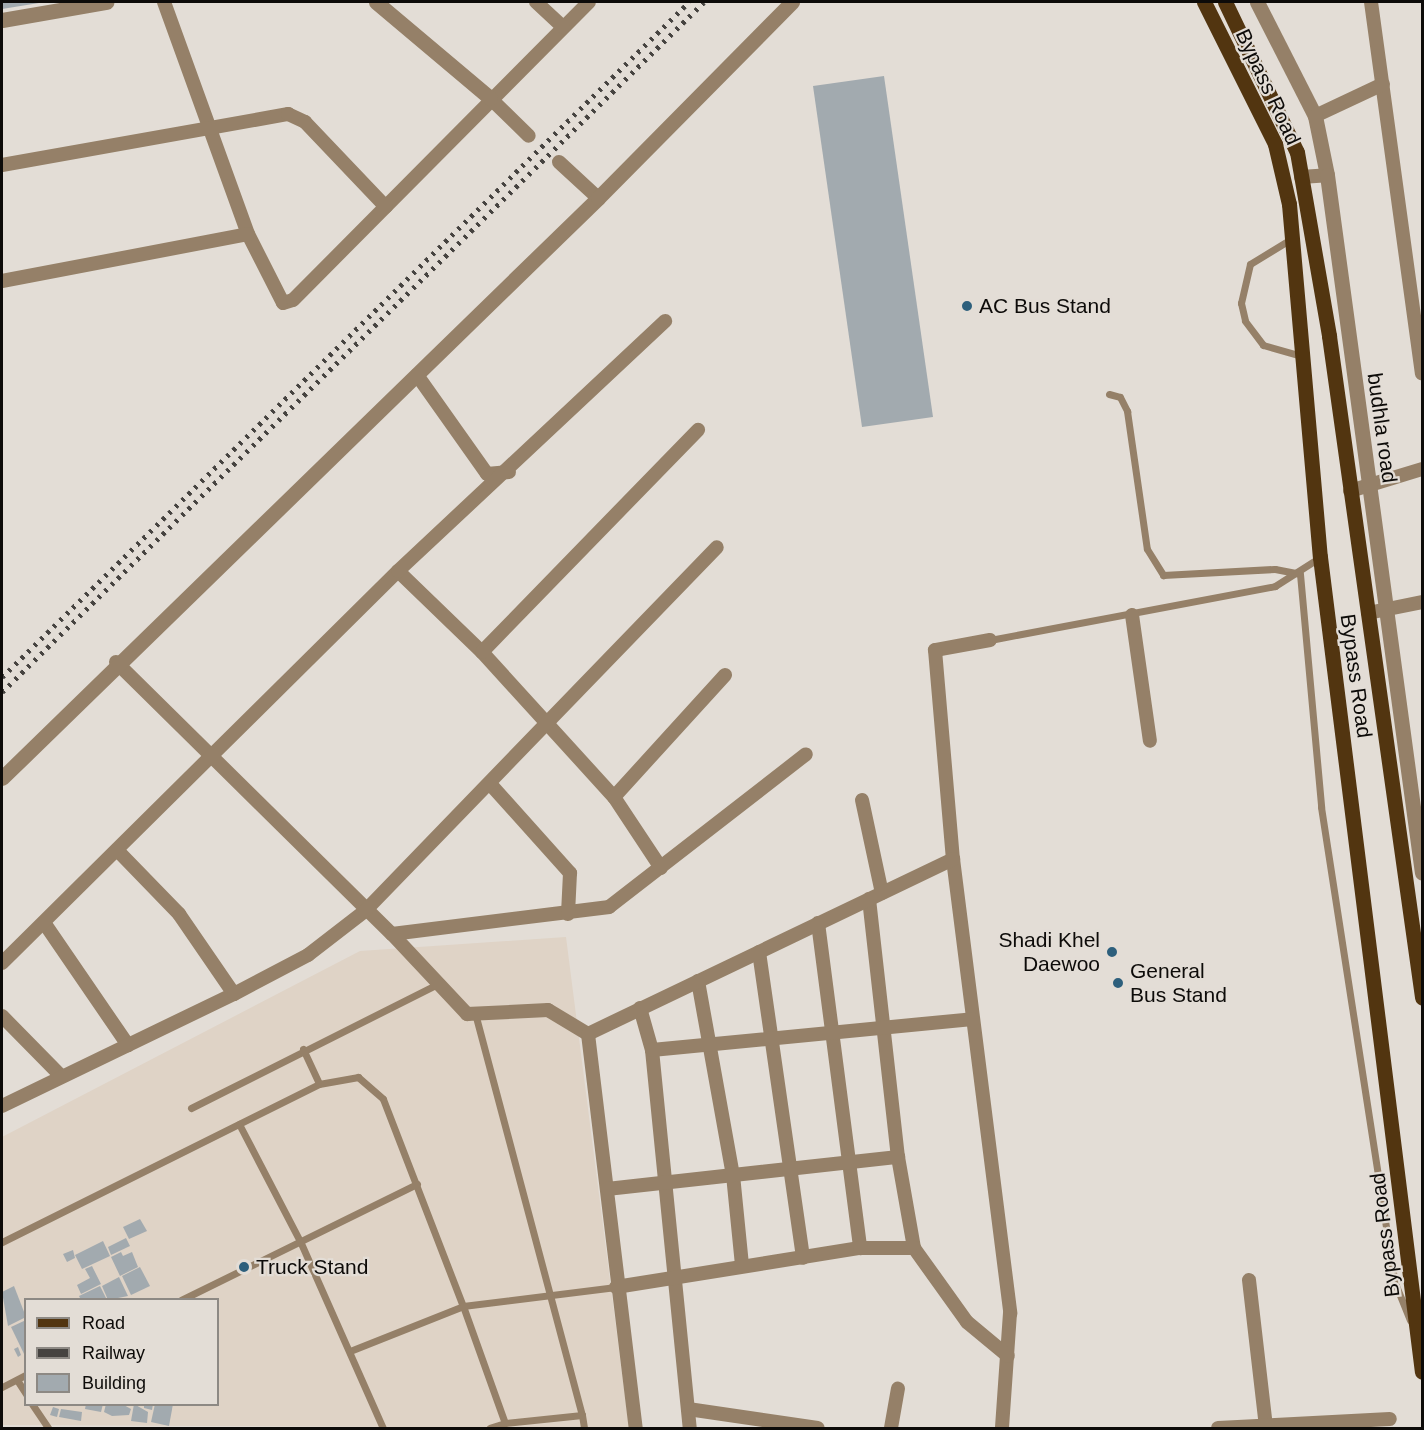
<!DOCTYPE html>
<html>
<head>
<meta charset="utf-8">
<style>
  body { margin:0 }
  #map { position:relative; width:1424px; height:1430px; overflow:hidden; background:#e3ddd6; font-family:Helvetica,sans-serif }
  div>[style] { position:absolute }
  .built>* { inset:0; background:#dfd3c6 }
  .building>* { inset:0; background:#a2aaaf }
  .service>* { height:7px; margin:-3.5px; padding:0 3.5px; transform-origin:3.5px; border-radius:3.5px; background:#958068 }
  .minor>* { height:14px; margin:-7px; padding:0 7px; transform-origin:7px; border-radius:7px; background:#958068 }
  .tertiary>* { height:15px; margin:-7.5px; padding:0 7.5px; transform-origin:7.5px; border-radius:7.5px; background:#958068 }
  .primary>* { height:15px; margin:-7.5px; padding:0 7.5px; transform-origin:7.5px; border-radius:7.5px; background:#523510 }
  .rail>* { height:4.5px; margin-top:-2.25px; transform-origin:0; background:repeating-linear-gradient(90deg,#464340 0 3px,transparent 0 9px) }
  .dots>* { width:16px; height:16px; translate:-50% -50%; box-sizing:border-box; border:3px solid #e3ddd6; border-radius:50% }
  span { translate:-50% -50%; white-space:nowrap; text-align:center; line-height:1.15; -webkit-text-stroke:4.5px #e3ddd6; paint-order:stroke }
  .street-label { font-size:21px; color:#0d0b09 }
  .poi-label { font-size:21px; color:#0d0b09 }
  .left { translate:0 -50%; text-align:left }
  .right { translate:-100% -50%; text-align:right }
  .frame { position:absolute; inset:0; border:3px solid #0d0b09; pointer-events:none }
  .legend { position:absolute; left:24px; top:1298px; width:195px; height:108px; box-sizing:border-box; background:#e3ddd6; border:2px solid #8d8984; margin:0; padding:8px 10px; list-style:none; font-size:18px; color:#0d0b09 }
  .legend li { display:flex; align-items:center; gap:12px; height:30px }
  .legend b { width:30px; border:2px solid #8d8984 }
</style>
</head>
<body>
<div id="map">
  <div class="built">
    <i style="clip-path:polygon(evenodd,566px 937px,629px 1428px,2px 1425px,2px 1137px,360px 951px,566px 937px,26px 1300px,218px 1300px,218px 1404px,26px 1404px,26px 1300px)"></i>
  </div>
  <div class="building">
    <i style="clip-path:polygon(2px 2px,39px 2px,39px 3px,2px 9px)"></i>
    <i style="clip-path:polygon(884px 76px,933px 417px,862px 427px,813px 86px)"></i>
    <i style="clip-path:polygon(140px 1219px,147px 1231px,129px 1239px,123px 1227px)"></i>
    <i style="clip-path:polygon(126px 1238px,130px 1246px,111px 1255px,108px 1247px)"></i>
    <i style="clip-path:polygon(103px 1241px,110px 1256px,82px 1269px,75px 1255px)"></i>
    <i style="clip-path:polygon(73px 1250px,75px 1258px,67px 1262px,63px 1254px)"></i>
    <i style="clip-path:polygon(121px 1252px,123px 1256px,132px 1252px,138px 1267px,120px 1276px,111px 1257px)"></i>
    <i style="clip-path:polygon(92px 1266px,101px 1284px,81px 1294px,77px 1285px,90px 1278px,85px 1269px)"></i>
    <i style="clip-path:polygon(140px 1267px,150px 1286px,131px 1295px,122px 1276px)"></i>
    <i style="clip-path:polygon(119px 1277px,128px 1296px,108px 1300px,102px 1286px)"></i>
    <i style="clip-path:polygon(14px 1286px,26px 1317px,8px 1326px,2px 1292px)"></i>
    <i style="clip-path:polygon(100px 1286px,107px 1300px,81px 1300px,79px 1296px)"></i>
    <i style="clip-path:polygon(26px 1320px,26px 1358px,11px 1327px)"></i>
    <i style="clip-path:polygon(18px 1347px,21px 1355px,18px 1357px,14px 1349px)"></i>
    <i style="clip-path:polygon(86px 1404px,103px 1404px,101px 1412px,85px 1409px)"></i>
    <i style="clip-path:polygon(106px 1404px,122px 1404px,131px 1409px,129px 1415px,112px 1416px,104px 1412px)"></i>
    <i style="clip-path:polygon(134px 1404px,148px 1412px,147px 1423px,131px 1421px)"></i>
    <i style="clip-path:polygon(144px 1404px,153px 1404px,152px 1410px,144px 1408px)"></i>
    <i style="clip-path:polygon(155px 1404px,173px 1404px,169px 1426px,151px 1422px)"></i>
    <i style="clip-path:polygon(53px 1407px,59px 1409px,57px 1417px,50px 1415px)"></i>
    <i style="clip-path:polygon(61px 1409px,82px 1412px,81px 1421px,59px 1417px)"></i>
  </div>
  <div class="service">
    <i style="left:1291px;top:239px;width:48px;rotate:148.6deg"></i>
    <i style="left:1250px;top:264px;width:40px;rotate:103deg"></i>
    <i style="left:1241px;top:303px;width:18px;rotate:77deg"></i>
    <i style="left:1245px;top:321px;width:30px;rotate:53deg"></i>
    <i style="left:1263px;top:345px;width:37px;rotate:16deg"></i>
    <i style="left:1109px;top:394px;width:11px;rotate:15deg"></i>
    <i style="left:1120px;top:397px;width:16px;rotate:63deg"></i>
    <i style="left:1127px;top:411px;width:139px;rotate:81.8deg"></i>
    <i style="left:1147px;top:549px;width:31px;rotate:58deg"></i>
    <i style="left:1163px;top:575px;width:112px;rotate:-3.1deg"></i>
    <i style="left:1275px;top:569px;width:25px;rotate:11deg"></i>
    <i style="left:1300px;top:574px;width:234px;rotate:84.8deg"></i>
    <i style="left:1321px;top:807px;width:482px;rotate:81.2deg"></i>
    <i style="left:1395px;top:1283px;width:40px;rotate:68deg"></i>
    <i style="left:990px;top:640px;width:290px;rotate:-10.7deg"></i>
    <i style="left:1275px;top:586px;width:52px;rotate:-32.5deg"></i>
    <i style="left:476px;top:1017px;width:412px;rotate:75.1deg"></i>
    <i style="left:582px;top:1415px;width:77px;rotate:174.1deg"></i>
    <i style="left:303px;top:1049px;width:38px;rotate:65deg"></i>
    <i style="left:191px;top:1108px;width:278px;rotate:-26.7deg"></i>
    <i style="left:239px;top:1124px;width:132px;rotate:62.5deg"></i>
    <i style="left:300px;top:1241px;width:205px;rotate:66.1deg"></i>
    <i style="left:2px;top:1242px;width:354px;rotate:-26.5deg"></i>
    <i style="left:319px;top:1084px;width:40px;rotate:-10deg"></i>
    <i style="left:358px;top:1077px;width:33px;rotate:41deg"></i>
    <i style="left:383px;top:1099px;width:222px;rotate:68.9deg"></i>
    <i style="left:463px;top:1306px;width:124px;rotate:70.3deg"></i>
    <i style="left:505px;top:1423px;width:16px;rotate:162deg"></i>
    <i style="left:181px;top:1300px;width:263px;rotate:-26.2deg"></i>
    <i style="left:350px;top:1351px;width:122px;rotate:-21.7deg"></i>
    <i style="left:463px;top:1306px;width:154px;rotate:-7.1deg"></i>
    <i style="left:17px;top:1380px;width:17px;rotate:57deg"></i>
    <i style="left:2px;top:1387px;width:27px;rotate:-27deg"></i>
    <i style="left:32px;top:1404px;width:29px;rotate:56deg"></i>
    <i style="left:582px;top:1415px;width:13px;rotate:81deg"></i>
  </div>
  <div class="minor">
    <i style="left:164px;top:2px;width:247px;rotate:70.1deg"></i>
    <i style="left:248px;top:234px;width:77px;rotate:63.1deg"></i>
    <i style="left:283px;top:303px;width:10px;rotate:-17deg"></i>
    <i style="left:293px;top:300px;width:420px;rotate:-45.2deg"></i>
    <i style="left:536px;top:2px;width:37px;rotate:43deg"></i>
    <i style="left:1371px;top:2px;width:375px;rotate:82.2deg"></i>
    <i style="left:490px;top:98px;width:54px;rotate:44.3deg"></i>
    <i style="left:1315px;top:116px;width:75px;rotate:-25.2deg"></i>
    <i style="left:559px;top:162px;width:53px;rotate:42.7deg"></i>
    <i style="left:2px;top:165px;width:291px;rotate:-10.1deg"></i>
    <i style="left:288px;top:114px;width:19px;rotate:25deg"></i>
    <i style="left:305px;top:122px;width:117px;rotate:46.4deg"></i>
    <i style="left:1301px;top:177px;width:26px;rotate:-4deg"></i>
    <i style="left:2px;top:281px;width:250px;rotate:-10.8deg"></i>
    <i style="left:417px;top:375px;width:121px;rotate:54.7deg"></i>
    <i style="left:487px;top:474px;width:22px;rotate:-5deg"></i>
    <i style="left:1350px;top:491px;width:75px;rotate:-17deg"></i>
    <i style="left:398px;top:571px;width:117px;rotate:44deg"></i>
    <i style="left:482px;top:652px;width:196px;rotate:47.7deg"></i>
    <i style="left:614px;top:797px;width:85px;rotate:56.5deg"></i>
    <i style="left:1368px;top:613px;width:55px;rotate:-11.5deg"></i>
    <i style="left:1132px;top:615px;width:127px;rotate:81.9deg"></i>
    <i style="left:990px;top:640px;width:56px;rotate:169.7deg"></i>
    <i style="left:935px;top:650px;width:210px;rotate:85.1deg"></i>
    <i style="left:953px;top:859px;width:458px;rotate:82.8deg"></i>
    <i style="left:1010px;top:1313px;width:115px;rotate:94deg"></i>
    <i style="left:482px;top:652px;width:310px;rotate:-45.8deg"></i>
    <i style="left:116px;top:662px;width:388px;rotate:44.6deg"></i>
    <i style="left:392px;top:934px;width:219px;rotate:-7.1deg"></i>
    <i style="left:609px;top:907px;width:249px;rotate:-37.8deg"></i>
    <i style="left:492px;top:786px;width:117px;rotate:48.1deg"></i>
    <i style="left:570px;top:873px;width:41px;rotate:92.8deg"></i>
    <i style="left:614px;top:797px;width:165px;rotate:-47.7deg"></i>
    <i style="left:862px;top:800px;width:95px;rotate:77.9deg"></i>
    <i style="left:118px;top:851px;width:88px;rotate:45.9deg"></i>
    <i style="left:179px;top:914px;width:97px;rotate:55.5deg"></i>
    <i style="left:869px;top:899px;width:260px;rotate:83.6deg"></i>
    <i style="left:898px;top:1157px;width:92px;rotate:80deg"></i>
    <i style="left:914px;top:1248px;width:91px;rotate:54.4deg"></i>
    <i style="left:967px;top:1322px;width:53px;rotate:39.7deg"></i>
    <i style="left:818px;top:923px;width:328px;rotate:82.6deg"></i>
    <i style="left:45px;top:924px;width:147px;rotate:55.6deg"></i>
    <i style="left:392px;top:934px;width:110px;rotate:46.8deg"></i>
    <i style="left:467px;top:1014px;width:81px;rotate:-2.8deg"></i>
    <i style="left:548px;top:1010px;width:47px;rotate:31deg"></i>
    <i style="left:588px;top:1034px;width:397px;rotate:83.1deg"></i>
    <i style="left:759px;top:952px;width:309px;rotate:81.8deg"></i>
    <i style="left:2px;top:963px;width:557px;rotate:-44.71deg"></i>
    <i style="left:398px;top:571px;width:366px;rotate:-43.1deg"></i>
    <i style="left:698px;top:981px;width:197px;rotate:79.8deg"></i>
    <i style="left:733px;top:1175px;width:90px;rotate:84.3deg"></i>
    <i style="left:640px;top:1008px;width:44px;rotate:74.1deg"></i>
    <i style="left:652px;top:1050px;width:380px;rotate:84.3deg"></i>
    <i style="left:2px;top:1016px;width:84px;rotate:45.5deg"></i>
    <i style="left:588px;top:1034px;width:405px;rotate:-25.6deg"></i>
    <i style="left:652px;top:1050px;width:322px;rotate:-5.5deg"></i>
    <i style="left:2px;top:1106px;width:258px;rotate:-25.8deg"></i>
    <i style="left:234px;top:994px;width:84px;rotate:-27.8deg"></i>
    <i style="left:308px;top:955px;width:72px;rotate:-37.7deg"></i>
    <i style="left:365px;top:911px;width:506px;rotate:-45.96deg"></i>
    <i style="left:607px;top:1189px;width:293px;rotate:-6.3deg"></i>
    <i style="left:1249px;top:1280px;width:148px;rotate:83.4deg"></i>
    <i style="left:616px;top:1287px;width:247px;rotate:-9.1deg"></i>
    <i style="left:860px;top:1248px;width:54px"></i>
    <i style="left:688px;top:1409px;width:131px;rotate:8.3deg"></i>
    <i style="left:891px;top:1428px;width:40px;rotate:-80deg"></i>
    <i style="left:1218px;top:1428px;width:172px;rotate:-3deg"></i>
  </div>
  <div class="tertiary">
    <i style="left:376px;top:2px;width:149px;rotate:40.1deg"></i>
    <i style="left:1257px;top:2px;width:128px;rotate:63deg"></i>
    <i style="left:1315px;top:116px;width:60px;rotate:78.5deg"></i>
    <i style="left:1327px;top:175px;width:704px;rotate:82.25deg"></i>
    <i style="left:2px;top:20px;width:106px;rotate:-9.8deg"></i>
    <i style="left:2px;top:778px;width:832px;rotate:-44.22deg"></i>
    <i style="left:598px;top:198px;width:276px;rotate:-45.3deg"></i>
  </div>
  <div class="primary">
    <i style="left:1204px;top:2px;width:159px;rotate:63.4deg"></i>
    <i style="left:1275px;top:144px;width:62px;rotate:76.9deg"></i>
    <i style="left:1289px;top:204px;width:354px;rotate:85deg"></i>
    <i style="left:1320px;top:557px;width:821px;rotate:82.87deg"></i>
    <i style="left:1225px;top:2px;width:166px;rotate:64.4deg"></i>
    <i style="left:1297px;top:152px;width:187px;rotate:80.1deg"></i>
    <i style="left:1329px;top:336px;width:668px;rotate:81.99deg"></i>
  </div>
  <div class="rail">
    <i style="left:2px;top:677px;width:963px;rotate:-44.5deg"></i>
    <i style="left:2px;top:692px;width:984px;rotate:-44.51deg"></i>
  </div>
  <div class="dots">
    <i style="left:967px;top:306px;background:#2d5f7c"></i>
    <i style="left:1112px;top:952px;background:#2d5f7c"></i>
    <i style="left:1118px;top:983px;background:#2d5f7c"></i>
    <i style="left:244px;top:1267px;background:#2d5f7c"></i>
  </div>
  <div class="street-label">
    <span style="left:1268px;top:87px;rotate:65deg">Bypass Road</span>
    <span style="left:1382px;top:428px;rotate:82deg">budhla road</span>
    <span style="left:1356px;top:676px;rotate:82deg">Bypass Road</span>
    <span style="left:1385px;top:1235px;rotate:-97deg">Bypass Road</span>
  </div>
  <div class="poi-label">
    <span class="left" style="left:979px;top:306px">AC Bus Stand</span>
    <span class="right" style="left:1100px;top:952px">Shadi Khel<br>Daewoo</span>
    <span class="left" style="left:1130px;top:983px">General<br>Bus Stand</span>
    <span class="left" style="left:256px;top:1267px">Truck Stand</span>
  </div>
  <div class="frame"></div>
  <ul class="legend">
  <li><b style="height:8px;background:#523510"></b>Road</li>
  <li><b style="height:8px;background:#464340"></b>Railway</li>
  <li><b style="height:16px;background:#a2aaaf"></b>Building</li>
  </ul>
</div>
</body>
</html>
